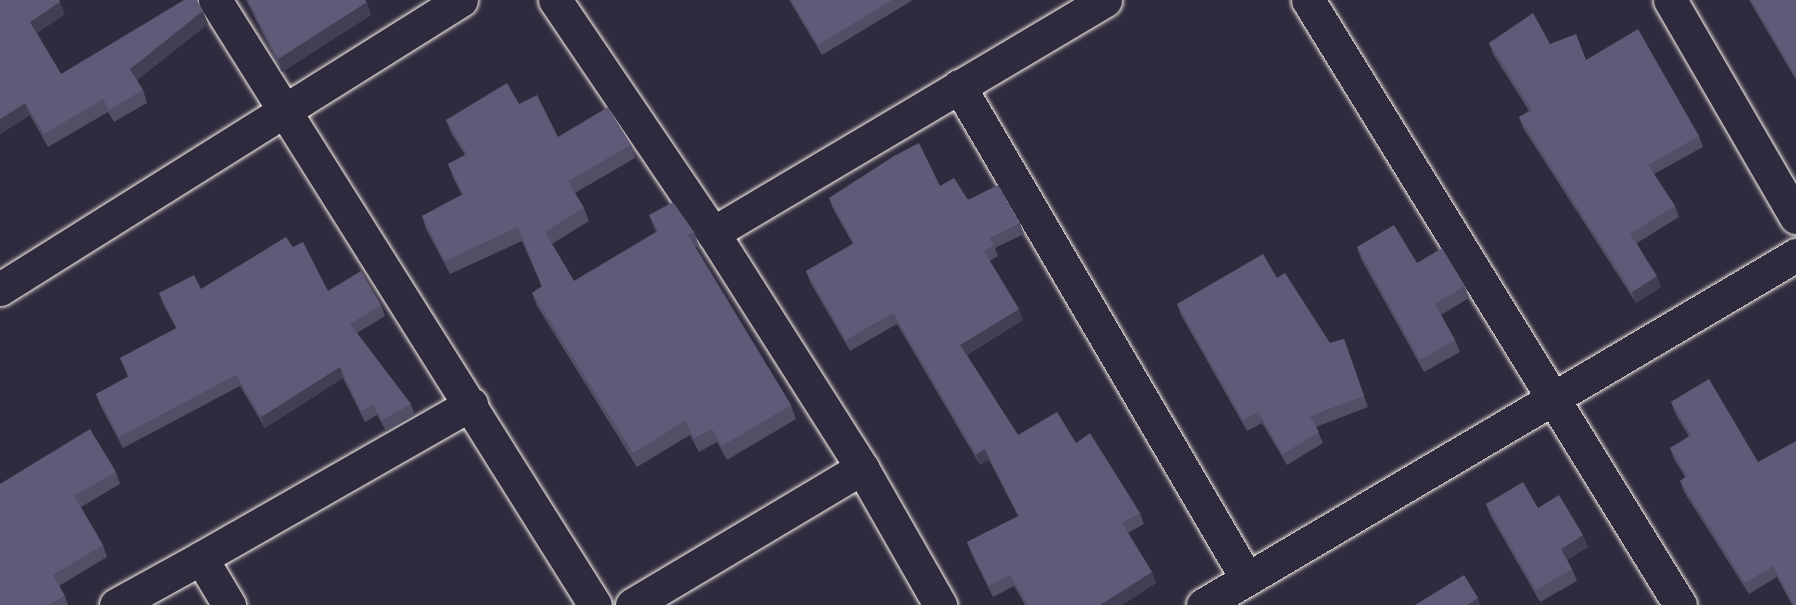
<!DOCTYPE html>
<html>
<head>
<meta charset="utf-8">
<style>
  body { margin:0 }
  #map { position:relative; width:1796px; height:605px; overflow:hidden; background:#2f2a3d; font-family:"Balsamiq Sans",sans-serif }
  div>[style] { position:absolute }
  .roads { filter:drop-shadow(0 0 2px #f4f1e8) drop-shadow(0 0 2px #f4f1e8) }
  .minor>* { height:33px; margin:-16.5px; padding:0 16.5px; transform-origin:16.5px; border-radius:16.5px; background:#2f2a3d }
  .wall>* { inset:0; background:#534d66 }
  .shaded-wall>* { inset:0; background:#433e53 }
  .building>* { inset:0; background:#605977 }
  span { translate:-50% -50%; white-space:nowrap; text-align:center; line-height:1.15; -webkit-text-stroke:4.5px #2f2a3d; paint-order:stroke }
</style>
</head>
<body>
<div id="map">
  <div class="roads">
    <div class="minor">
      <i style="left:215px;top:0;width:714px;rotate:57.87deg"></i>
      <i style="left:555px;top:0;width:282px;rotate:55.9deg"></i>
      <i style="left:713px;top:233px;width:278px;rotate:57.6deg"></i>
      <i style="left:862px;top:468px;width:158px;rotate:60.3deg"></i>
      <i style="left:1308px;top:0;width:710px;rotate:58.41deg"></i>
      <i style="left:1670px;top:0;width:251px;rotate:59.9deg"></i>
      <i style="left:959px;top:86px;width:571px;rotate:59.71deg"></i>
      <i style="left:713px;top:233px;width:456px;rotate:-30.7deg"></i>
      <i style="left:0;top:289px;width:544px;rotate:-32.08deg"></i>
      <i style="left:201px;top:558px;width:311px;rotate:-29.7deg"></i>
      <i style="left:116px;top:605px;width:97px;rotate:-28.9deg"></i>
      <i style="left:201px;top:558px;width:55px;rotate:59.2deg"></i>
      <i style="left:632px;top:605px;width:268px;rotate:-30.8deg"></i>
      <i style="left:1203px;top:605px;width:689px;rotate:-30.55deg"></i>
    </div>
  </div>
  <div class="wall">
    <i style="clip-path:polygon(0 0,65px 14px,37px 33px,61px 74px,208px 24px,137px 80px,143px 90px,147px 103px,114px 122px,108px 112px,48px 147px,30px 115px,0 134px)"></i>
    <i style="clip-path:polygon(246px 0,365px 0,371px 15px,282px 72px)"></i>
    <i style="clip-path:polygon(789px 0,913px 0,822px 55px)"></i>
    <i style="clip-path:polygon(1749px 0,1796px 0,1796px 80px)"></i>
    <i style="clip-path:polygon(1489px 43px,1550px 44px,1586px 60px,1699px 136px,1703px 147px,1654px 174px,1675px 206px,1679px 217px,1637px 243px,1661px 287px,1636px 303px,1523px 128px,1519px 117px,1529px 111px,1493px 54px)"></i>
    <i style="clip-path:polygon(519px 104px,558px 137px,631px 145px,635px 158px,575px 193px,584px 208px,589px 221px,552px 244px,574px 281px,656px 232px,649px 215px,694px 232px,699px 246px,695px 247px,791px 405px,796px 419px,727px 460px,717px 442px,699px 452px,690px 435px,637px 467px,537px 306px,532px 293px,542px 287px,522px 241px,450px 274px,426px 229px,422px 216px,462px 195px,453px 177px,448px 164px,465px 155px,451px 133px,446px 120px)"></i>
    <i style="clip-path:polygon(940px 186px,1020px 223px,1024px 234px,995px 248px,998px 256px,990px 261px,1023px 320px,967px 355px,1018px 435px,1076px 443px,1140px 513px,1144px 524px,1128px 533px,1152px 572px,1156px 583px,1122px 605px,1025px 605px,1014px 586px,993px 597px,971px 553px,967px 542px,1018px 516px,989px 460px,980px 465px,897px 324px,850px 351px,810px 282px,806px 271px,853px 244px,833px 209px,829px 198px)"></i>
    <i style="clip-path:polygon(293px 247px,328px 291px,381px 305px,385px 316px,357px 333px,411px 404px,415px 415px,386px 431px,377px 415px,365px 422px,343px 378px,265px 428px,240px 386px,123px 448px,100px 405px,96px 394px,128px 377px,120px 358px,176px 328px,163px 304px,159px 293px,201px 289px)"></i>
    <i style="clip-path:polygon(1357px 247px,1417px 263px,1465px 286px,1469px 298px,1441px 315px,1455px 340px,1460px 352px,1424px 372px,1361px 259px)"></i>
    <i style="clip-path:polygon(1177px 304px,1330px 343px,1344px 339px,1368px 407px,1316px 427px,1323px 443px,1287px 465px,1262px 423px,1247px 431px,1181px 315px)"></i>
    <i style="clip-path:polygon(1709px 379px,1796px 605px,1792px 605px,1777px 577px,1749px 594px,1684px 492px,1680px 481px,1685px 477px,1674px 459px,1670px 448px,1689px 437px,1675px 413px,1671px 402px)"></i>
    <i style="clip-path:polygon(116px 472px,120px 484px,81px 507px,103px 545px,107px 557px,59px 586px,65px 596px,68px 605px,0 605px,0 484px)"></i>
    <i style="clip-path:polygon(1486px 504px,1538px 508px,1588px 547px,1567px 560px,1572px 569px,1577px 581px,1540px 602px,1490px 515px)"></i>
  </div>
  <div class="shaded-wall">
    <i style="clip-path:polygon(60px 2px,65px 14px,35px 34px,30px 22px)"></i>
    <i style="clip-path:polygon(367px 2px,371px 15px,282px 72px,278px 59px)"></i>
    <i style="clip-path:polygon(203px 11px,208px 24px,135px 81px,130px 69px)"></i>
    <i style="clip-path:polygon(25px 103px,30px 115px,0 134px,0 119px)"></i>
    <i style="clip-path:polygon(1657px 276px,1661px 287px,1636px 303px,1632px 292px)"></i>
    <i style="clip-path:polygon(1019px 309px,1023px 320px,964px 356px,960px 345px)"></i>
    <i style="clip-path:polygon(340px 367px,343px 378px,265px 428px,261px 417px)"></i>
    <i style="clip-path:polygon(985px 449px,989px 460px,980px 465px,976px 454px)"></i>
    <i style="clip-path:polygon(1583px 535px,1588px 547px,1565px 561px,1561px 549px)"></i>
    <i style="clip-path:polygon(1152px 572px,1156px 583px,1122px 605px,1100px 605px)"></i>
    <i style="clip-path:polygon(1478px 598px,1480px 605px,1467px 605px)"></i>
  </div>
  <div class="building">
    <i style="clip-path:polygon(0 0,59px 0,60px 2px,30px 22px,61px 74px,184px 0,197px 0,203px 11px,130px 69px,143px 90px,109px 110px,103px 99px,44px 134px,25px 103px,0 119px)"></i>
    <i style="clip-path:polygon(248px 0,365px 0,367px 2px,278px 59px)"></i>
    <i style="clip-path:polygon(791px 0,892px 0,818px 45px)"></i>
    <i style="clip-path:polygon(1751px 0,1796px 0,1796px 76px)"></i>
    <i style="clip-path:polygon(1533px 13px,1550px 44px,1576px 34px,1586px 60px,1638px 29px,1699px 136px,1648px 165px,1675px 206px,1630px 234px,1657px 276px,1632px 292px,1519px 117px,1532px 110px,1489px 43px)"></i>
    <i style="clip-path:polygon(507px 83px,519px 104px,537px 95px,558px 137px,608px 107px,631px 145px,568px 181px,584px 208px,545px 232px,574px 281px,658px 231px,649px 215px,673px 202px,694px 232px,688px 235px,791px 405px,722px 446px,712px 429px,694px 438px,685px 421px,633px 453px,532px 293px,542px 286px,518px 227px,445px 261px,422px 216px,463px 194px,448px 164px,467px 154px,446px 120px)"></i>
    <i style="clip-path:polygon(919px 143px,940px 186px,954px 178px,968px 200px,998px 185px,1020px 223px,990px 238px,994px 245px,984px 251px,1019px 309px,960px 345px,1018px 435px,1057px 412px,1076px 443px,1090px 433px,1140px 513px,1122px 523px,1152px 572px,1100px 605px,1028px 605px,1010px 575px,989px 586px,967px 542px,1019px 516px,985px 449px,976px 454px,893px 313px,846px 340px,806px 271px,854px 243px,829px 198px,894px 156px)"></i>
    <i style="clip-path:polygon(1394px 225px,1417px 263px,1442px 248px,1465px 286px,1435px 304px,1455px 340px,1420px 360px,1357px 247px)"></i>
    <i style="clip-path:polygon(286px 237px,293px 247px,303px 242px,328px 291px,361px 271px,381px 305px,350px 324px,411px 404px,382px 420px,373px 405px,361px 411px,340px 367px,261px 417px,236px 375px,119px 437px,96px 394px,129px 376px,120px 358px,177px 328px,159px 293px,194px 275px,201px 289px)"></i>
    <i style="clip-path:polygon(1263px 254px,1277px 278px,1285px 273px,1330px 343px,1344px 339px,1364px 396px,1310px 416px,1319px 432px,1283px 454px,1258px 412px,1243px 420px,1177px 304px)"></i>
    <i style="clip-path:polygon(1709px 379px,1758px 462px,1796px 441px,1796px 605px,1794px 605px,1773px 566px,1745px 583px,1680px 481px,1687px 476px,1670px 448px,1691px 435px,1671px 402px)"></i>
    <i style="clip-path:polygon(90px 429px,116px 472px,74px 496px,103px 545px,53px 575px,65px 596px,48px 605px,0 605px,0 484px)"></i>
    <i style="clip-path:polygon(1523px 482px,1538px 508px,1559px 495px,1583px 535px,1561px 549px,1572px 569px,1536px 590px,1486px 504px)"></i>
    <i style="clip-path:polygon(1464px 575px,1478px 598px,1467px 605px,1415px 605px)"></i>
  </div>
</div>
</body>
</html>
